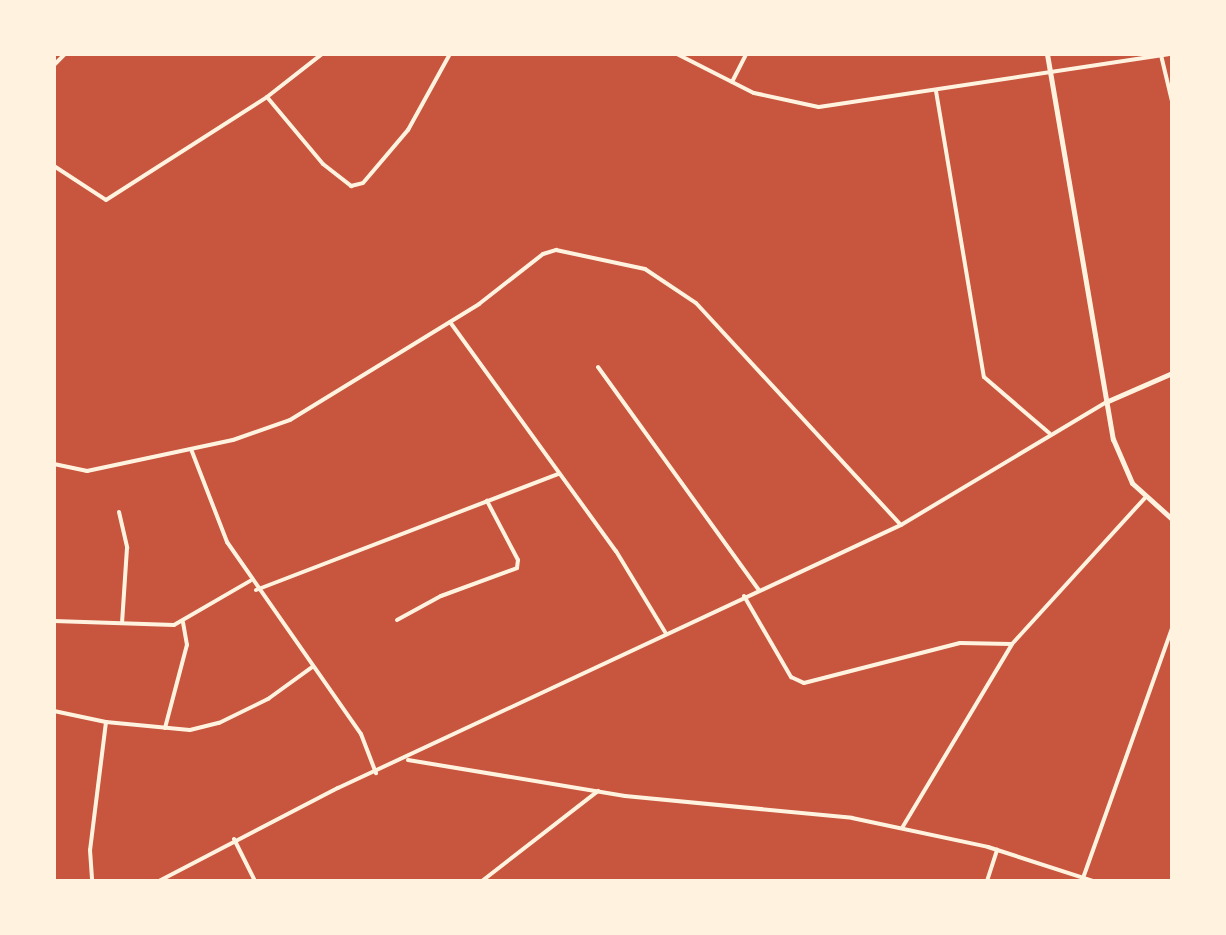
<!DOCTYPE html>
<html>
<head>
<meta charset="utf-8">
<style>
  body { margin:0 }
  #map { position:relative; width:1226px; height:935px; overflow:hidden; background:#c8553d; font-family:Raleway,sans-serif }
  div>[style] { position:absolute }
  .minor>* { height:4px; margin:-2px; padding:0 2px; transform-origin:2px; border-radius:2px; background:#fff3e0 }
  .tertiary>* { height:5px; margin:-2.5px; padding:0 2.5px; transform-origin:2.5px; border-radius:2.5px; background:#fff3e0 }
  span { translate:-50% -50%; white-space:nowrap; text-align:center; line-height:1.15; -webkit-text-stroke:7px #fff3e0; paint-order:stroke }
  .frame { position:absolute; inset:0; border:56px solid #fff3e0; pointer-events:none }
</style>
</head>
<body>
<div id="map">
  <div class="minor">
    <i style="left:677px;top:54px;width:86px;rotate:26.9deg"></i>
    <i style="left:754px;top:93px;width:66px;rotate:12.2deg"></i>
    <i style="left:819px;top:107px;width:353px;rotate:-8.6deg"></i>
    <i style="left:1161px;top:55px;width:47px;rotate:76.6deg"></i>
    <i style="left:54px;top:65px;width:16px;rotate:-45deg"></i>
    <i style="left:732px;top:82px;width:31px;rotate:-63deg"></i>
    <i style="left:936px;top:91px;width:290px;rotate:80.5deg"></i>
    <i style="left:984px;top:377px;width:86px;rotate:40.7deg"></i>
    <i style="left:267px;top:97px;width:87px;rotate:50.1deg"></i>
    <i style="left:323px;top:164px;width:36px;rotate:38deg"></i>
    <i style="left:351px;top:186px;width:12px;rotate:-14deg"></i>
    <i style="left:363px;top:183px;width:70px;rotate:-49.7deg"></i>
    <i style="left:408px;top:130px;width:87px;rotate:-61.1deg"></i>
    <i style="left:54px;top:166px;width:62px;rotate:33.2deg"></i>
    <i style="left:106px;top:200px;width:191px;rotate:-32.6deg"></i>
    <i style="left:267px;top:97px;width:70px;rotate:-38deg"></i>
    <i style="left:450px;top:322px;width:283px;rotate:54.1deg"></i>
    <i style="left:616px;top:551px;width:95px;rotate:58.8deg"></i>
    <i style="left:598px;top:367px;width:274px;rotate:54.2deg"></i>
    <i style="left:191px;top:449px;width:100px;rotate:68.8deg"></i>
    <i style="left:227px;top:542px;width:234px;rotate:55.1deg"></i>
    <i style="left:361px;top:734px;width:42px;rotate:69deg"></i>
    <i style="left:54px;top:464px;width:34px;rotate:12deg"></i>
    <i style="left:87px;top:471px;width:149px;rotate:-12deg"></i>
    <i style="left:233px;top:440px;width:60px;rotate:-19.3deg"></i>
    <i style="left:290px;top:420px;width:222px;rotate:-31.5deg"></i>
    <i style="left:479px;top:304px;width:81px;rotate:-38deg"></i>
    <i style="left:543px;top:254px;width:14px;rotate:-17deg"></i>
    <i style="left:556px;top:250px;width:91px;rotate:12.1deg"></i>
    <i style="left:645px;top:269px;width:61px;rotate:33.7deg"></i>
    <i style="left:696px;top:303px;width:302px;rotate:47.3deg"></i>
    <i style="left:119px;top:512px;width:37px;rotate:77deg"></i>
    <i style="left:127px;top:548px;width:75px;rotate:93.8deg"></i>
    <i style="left:256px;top:590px;width:324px;rotate:-21deg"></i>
    <i style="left:744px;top:596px;width:94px;rotate:59.9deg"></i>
    <i style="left:791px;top:677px;width:14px;rotate:25deg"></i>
    <i style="left:804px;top:683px;width:161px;rotate:-14.4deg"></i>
    <i style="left:960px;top:643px;width:51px;rotate:1.1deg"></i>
    <i style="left:397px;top:620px;width:50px;rotate:-28.6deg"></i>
    <i style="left:441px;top:596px;width:81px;rotate:-20.2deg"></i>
    <i style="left:517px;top:568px;width:8px;rotate:-83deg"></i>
    <i style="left:518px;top:560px;width:67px;rotate:-117.7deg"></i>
    <i style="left:54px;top:621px;width:120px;rotate:1.9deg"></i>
    <i style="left:174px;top:625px;width:88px;rotate:-30.1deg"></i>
    <i style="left:54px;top:711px;width:53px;rotate:11.9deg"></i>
    <i style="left:106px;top:722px;width:129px;rotate:97.1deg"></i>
    <i style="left:90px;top:850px;width:31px;rotate:86deg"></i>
    <i style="left:106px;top:722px;width:84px;rotate:5.4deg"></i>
    <i style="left:190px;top:730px;width:30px;rotate:-14deg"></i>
    <i style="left:219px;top:723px;width:55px;rotate:-26.1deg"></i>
    <i style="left:268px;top:699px;width:54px;rotate:-36deg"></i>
    <i style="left:165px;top:728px;width:86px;rotate:-75.2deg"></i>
    <i style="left:187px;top:645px;width:23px;rotate:-100deg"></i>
    <i style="left:408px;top:760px;width:220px;rotate:9.4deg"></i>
    <i style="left:625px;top:796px;width:228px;rotate:5.5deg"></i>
    <i style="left:852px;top:818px;width:139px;rotate:12deg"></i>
    <i style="left:988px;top:847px;width:110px;rotate:17.9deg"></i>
    <i style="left:902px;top:828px;width:214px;rotate:-59.1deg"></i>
    <i style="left:1012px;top:644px;width:197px;rotate:-47.7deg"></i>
    <i style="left:234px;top:839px;width:47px;rotate:63.4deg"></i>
    <i style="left:159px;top:881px;width:202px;rotate:-27.5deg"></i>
    <i style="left:338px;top:788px;width:621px;rotate:-25.04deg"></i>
    <i style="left:901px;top:525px;width:241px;rotate:-30.9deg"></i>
    <i style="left:482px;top:881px;width:147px;rotate:-37.8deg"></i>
    <i style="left:987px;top:881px;width:33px;rotate:-72deg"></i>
    <i style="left:1082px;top:881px;width:269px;rotate:-70.4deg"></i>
  </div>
  <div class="tertiary">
    <i style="left:1047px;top:54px;width:391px;rotate:80.3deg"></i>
    <i style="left:1113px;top:439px;width:48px;rotate:66.6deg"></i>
    <i style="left:1132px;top:483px;width:54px;rotate:42deg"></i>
    <i style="left:1108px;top:401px;width:70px;rotate:-23.6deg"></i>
  </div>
  <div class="frame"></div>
</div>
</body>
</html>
